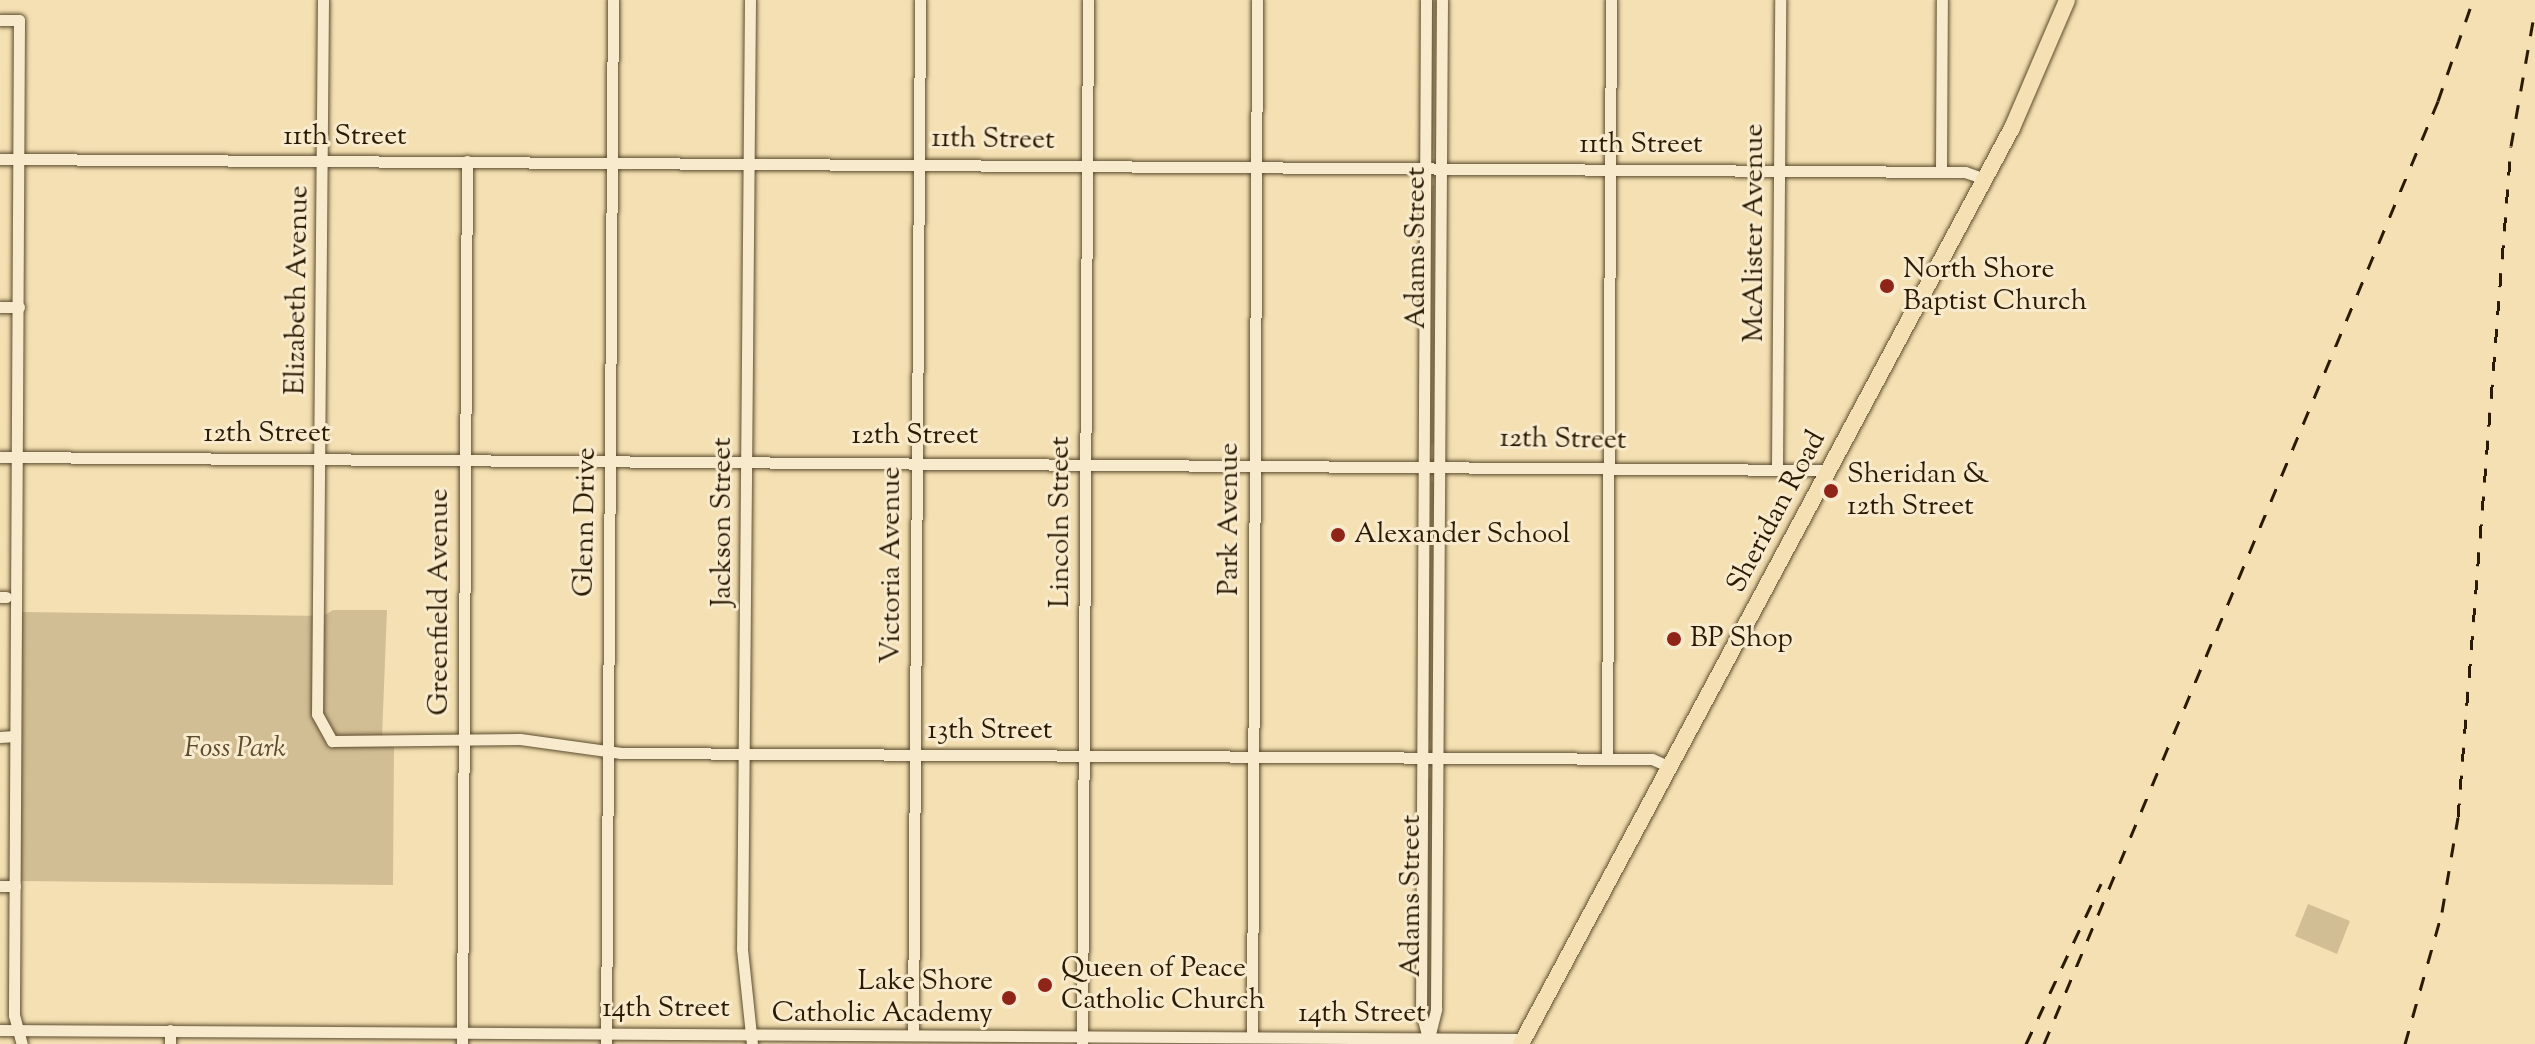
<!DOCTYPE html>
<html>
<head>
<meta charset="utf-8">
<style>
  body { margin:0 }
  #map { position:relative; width:2535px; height:1044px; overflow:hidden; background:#f4e0b2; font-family:"Sorts Mill Goudy",serif }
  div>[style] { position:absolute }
  .green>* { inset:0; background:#d2be94 }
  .roads { filter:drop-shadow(0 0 2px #5c4c2e) drop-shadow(0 0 2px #5c4c2e) }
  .minor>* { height:11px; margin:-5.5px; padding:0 5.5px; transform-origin:5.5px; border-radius:5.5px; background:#f8ebcd }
  .highway>* { height:16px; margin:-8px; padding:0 8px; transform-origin:8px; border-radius:8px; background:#f4e0b2 }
  .rail>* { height:3px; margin-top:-1.5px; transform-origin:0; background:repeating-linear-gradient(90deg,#2a1a02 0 14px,transparent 0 28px) }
  .dots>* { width:22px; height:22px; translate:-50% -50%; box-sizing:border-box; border:4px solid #f8ebcd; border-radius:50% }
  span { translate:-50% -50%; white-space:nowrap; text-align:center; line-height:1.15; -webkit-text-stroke:6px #f8ebcd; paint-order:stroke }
  .street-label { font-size:28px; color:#2a1a02 }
  .poi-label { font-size:28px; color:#2a1a02 }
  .left { translate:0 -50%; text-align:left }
  .right { translate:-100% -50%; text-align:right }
  .park-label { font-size:28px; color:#5c4b2e; font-style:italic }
</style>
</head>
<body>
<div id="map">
  <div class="green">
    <i style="clip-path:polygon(1432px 0,1436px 0,1433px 151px,1431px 149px)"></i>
    <i style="clip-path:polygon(1434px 185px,1434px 443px,1431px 445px,1431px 187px)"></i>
    <i style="clip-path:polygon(1431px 481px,1434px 484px,1430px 741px,1427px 740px)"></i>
    <i style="clip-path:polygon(333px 610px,387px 610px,382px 737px,394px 748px,393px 885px,19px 881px,21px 612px,323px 616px)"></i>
    <i style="clip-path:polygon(1427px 778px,1431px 778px,1429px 1014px,1426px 1013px)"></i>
    <i style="clip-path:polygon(2308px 904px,2350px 921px,2337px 954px,2295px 936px)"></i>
  </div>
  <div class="roads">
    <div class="minor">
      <i style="left:323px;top:0;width:714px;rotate:90.48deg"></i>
      <i style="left:317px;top:714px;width:31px;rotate:61deg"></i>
      <i style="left:332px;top:741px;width:188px;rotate:-0.6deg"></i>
      <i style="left:520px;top:739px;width:102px;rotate:7.9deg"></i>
      <i style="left:621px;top:753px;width:1031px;rotate:0.33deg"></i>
      <i style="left:1652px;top:759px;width:20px;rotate:24deg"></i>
      <i style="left:750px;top:0;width:949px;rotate:90.48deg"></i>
      <i style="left:742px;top:949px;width:96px;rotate:84deg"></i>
      <i style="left:1426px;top:0;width:1012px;rotate:90.28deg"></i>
      <i style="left:1421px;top:1012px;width:28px;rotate:75deg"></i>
      <i style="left:0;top:20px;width:19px"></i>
      <i style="left:19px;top:20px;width:995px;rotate:90.29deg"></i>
      <i style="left:14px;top:1015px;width:30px;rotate:75deg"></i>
      <i style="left:0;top:159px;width:1965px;rotate:0.38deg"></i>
      <i style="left:1965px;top:172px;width:21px;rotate:19deg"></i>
      <i style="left:1941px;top:171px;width:171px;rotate:-89.7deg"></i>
      <i style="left:0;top:307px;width:19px"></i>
      <i style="left:0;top:457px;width:1829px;rotate:0.41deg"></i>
      <i style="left:1777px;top:466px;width:466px;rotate:-89.6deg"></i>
      <i style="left:0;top:597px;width:6px"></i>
      <i style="left:0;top:737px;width:15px;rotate:-4deg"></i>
      <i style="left:1607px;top:759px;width:759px;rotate:-89.7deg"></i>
      <i style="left:0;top:886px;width:15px"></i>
      <i style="left:0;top:1030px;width:1524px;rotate:0.34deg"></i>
      <i style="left:913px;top:1035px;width:1035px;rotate:-89.61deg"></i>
      <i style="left:1252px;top:1037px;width:1037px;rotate:-89.72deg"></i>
      <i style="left:1429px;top:1038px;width:30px;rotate:-76deg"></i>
      <i style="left:1436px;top:1009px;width:1009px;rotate:-89.66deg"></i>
      <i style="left:1082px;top:1043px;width:1043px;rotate:-89.67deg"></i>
      <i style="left:170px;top:1044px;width:14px;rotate:-90deg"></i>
      <i style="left:462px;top:1044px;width:883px;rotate:-89.68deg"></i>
      <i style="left:606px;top:1044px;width:1044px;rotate:-89.62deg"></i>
    </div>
    <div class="highway">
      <i style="left:1521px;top:1044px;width:1039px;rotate:-61.81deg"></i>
      <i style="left:2012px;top:128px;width:139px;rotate:-66.7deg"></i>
    </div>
  </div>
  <div class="rail">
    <i style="left:2026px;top:1044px;width:177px;rotate:-64.9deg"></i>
    <i style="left:2044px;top:1044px;width:1022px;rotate:-67.32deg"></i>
    <i style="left:2438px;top:101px;width:107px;rotate:-70.9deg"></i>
    <i style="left:2405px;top:1044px;width:137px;rotate:-74.3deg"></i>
    <i style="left:2442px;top:912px;width:96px;rotate:-80.4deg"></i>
    <i style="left:2458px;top:817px;width:673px;rotate:-85.48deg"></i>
    <i style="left:2511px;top:146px;width:138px;rotate:-80deg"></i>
  </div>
  <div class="dots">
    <i style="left:1887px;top:286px;background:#8f2418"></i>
    <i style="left:1831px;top:491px;background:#8f2418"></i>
    <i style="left:1338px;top:535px;background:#8f2418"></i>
    <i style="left:1674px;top:639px;background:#8f2418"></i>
    <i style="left:1045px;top:985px;background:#8f2418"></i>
    <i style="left:1009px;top:998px;background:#8f2418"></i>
  </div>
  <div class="street-label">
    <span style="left:345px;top:137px">11th Street</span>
    <span style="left:993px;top:140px;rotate:1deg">11th Street</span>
    <span style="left:1641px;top:145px">11th Street</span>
    <span style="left:1755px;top:233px;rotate:-90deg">McAlister Avenue</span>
    <span style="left:1417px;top:248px;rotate:-90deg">Adams Street</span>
    <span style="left:298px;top:290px;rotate:-89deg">Elizabeth Avenue</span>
    <span style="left:267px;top:434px">12th Street</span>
    <span style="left:915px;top:436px">12th Street</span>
    <span style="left:1563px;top:440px;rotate:1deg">12th Street</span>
    <span style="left:1777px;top:512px;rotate:-62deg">Sheridan Road</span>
    <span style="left:1230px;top:519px;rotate:-90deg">Park Avenue</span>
    <span style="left:586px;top:522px;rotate:-89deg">Glenn Drive</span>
    <span style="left:723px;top:522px;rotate:-90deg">Jackson Street</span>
    <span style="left:1061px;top:522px;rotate:-90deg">Lincoln Street</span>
    <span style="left:892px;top:565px;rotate:-90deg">Victoria Avenue</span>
    <span style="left:440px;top:602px;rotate:-90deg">Greenfield Avenue</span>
    <span style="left:990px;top:731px">13th Street</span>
    <span style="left:1412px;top:896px;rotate:-90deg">Adams Street</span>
    <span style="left:666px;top:1009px">14th Street</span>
    <span style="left:1362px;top:1014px">14th Street</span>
  </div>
  <div class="poi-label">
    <span class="left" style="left:1903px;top:286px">North Shore<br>Baptist Church</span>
    <span class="left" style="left:1847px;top:491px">Sheridan &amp;<br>12th Street</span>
    <span class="left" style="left:1354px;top:535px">Alexander School</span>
    <span class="left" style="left:1690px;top:639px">BP Shop</span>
    <span class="left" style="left:1061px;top:985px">Queen of Peace<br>Catholic Church</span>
    <span class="right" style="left:993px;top:998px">Lake Shore<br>Catholic Academy</span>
  </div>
  <div class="park-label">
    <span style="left:235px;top:749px">Foss Park</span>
  </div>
</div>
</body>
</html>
